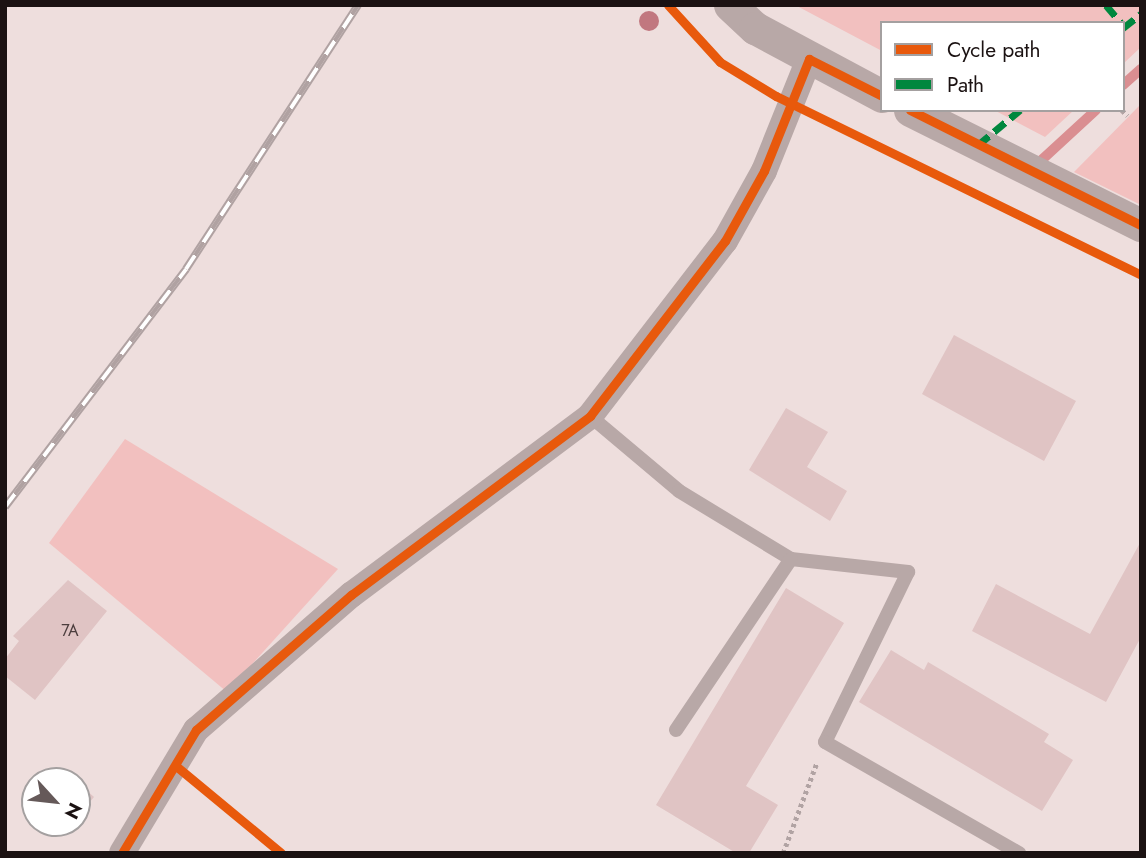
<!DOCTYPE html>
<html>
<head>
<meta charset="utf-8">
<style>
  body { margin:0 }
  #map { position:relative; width:1146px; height:858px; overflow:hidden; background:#eededd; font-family:Jost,sans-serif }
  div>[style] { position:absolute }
  .green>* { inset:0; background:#f2c0bf }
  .stream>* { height:10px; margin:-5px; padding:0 5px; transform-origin:5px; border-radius:5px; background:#da8e91 }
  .building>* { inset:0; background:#e0c4c4 }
  .path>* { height:4.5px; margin-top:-2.25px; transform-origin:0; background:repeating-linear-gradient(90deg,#b1a3a3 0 3.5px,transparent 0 7px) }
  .service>* { height:14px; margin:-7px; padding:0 7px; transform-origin:7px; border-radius:7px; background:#b8a8a7 }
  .minor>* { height:26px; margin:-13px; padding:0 13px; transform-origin:13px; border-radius:13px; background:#b8a8a7 }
  .tertiary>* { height:33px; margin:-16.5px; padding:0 16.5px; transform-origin:16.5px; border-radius:16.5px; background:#b8a8a7 }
  .rail>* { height:8px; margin-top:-4px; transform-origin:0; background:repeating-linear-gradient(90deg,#fff 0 16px,#b0a2a2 0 32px); box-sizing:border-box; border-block:2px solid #b0a2a2 }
  .quiet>* { height:7px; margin-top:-3.5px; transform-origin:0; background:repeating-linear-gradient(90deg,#00873e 0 14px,transparent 0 21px) }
  .cycleway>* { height:9px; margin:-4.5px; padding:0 4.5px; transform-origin:4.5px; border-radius:4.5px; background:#e8590c }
  .trees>* { width:20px; height:20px; margin:-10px; border-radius:50%; background:#c1777f }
  span { translate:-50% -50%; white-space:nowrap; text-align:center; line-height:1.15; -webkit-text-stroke:5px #fff; paint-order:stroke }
  .number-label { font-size:16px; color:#4c3e3e }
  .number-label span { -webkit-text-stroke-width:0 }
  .frame { position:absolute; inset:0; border:7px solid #1b1212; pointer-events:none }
  .legend { position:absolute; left:880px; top:21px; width:245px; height:91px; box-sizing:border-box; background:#fff; border:2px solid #a4a0a0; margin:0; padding:9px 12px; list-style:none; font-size:21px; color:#1b1212 }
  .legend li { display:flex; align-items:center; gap:14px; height:35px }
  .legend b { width:35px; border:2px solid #a4a0a0 }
  .north { position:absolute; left:21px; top:767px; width:70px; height:70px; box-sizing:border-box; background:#fff; border:2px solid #a4a0a0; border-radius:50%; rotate:117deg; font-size:19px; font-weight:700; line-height:28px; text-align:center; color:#1b1212 }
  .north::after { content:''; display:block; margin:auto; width:24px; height:32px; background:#655959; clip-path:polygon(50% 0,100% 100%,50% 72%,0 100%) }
</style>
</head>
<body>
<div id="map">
  <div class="green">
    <i style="clip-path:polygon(795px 5px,1141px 5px,1141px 47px,1123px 64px,1123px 23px,882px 23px,882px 51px)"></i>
    <i style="clip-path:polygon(1141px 104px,1141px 205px,1074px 172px)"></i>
    <i style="clip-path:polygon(994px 110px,1074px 110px,1045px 137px)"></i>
    <i style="clip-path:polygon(125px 439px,338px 569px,227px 692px,49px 543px)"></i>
  </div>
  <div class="stream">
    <i style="left:1123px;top:85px;width:24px;rotate:-42deg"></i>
    <i style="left:1034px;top:167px;width:84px;rotate:-42.6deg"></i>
  </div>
  <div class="building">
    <i style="clip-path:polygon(954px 335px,1076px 401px,1044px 461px,922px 394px)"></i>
    <i style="clip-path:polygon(786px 408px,828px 432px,807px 467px,847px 491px,830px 521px,749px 470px)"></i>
    <i style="clip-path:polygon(1141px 541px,1141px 637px,1106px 702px,972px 631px,996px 584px,1090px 634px)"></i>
    <i style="clip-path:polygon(68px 580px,107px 611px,35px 700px,5px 676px,5px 659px,19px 641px,13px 636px)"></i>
    <i style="clip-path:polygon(786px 588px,844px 623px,746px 786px,778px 805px,749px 853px,736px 853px,656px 805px)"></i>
    <i style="clip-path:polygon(891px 650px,924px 670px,928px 662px,1049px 734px,1044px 742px,1073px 760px,1042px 811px,859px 702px)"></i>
    <i style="clip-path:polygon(77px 782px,94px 797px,77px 817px)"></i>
  </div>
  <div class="path">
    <i style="left:1122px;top:110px;width:8px;rotate:45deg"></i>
    <i style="left:783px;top:853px;width:97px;rotate:-69.5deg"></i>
  </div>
  <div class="service">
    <i style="left:590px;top:416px;width:116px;rotate:40.1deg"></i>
    <i style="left:679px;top:491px;width:131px;rotate:31.3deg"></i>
    <i style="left:791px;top:559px;width:118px;rotate:6.3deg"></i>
    <i style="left:908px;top:572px;width:189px;rotate:116deg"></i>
    <i style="left:825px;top:742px;width:224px;rotate:29.8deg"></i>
    <i style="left:676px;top:730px;width:206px;rotate:-56.1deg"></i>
  </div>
  <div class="minor">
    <i style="left:122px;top:853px;width:144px;rotate:-59deg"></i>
    <i style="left:196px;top:730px;width:206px;rotate:-41.1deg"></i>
    <i style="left:351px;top:595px;width:299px;rotate:-36.8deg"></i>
    <i style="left:590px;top:416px;width:221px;rotate:-52.4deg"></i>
    <i style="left:725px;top:241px;width:80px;rotate:-60.9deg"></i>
    <i style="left:764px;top:171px;width:121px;rotate:-68.1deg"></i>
  </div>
  <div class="tertiary">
    <i style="left:730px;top:5px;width:34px;rotate:43deg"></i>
    <i style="left:755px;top:28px;width:144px;rotate:28.2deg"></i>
    <i style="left:910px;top:110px;width:258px;rotate:26.5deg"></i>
  </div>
  <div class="rail">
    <i style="left:5px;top:507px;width:299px;rotate:-52.7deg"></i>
    <i style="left:186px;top:269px;width:315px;rotate:-56.9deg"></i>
  </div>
  <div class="quiet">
    <i style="left:1106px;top:5px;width:23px;rotate:50deg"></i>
    <i style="left:1123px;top:28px;width:23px;rotate:-38deg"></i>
    <i style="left:978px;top:145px;width:55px;rotate:-39.8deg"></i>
  </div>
  <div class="cycleway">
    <i style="left:668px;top:5px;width:77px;rotate:47.6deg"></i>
    <i style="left:720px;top:62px;width:66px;rotate:31.3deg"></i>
    <i style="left:776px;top:96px;width:407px;rotate:26.1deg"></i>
    <i style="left:910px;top:110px;width:258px;rotate:26.5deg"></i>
    <i style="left:176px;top:766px;width:136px;rotate:39.6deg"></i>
    <i style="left:122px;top:853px;width:144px;rotate:-59deg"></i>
    <i style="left:196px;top:730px;width:206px;rotate:-41.1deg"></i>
    <i style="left:351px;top:595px;width:299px;rotate:-36.8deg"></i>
    <i style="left:590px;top:416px;width:221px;rotate:-52.4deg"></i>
    <i style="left:725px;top:241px;width:80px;rotate:-60.9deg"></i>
    <i style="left:764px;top:171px;width:121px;rotate:-68.1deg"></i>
    <i style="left:809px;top:59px;width:82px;rotate:26.9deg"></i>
  </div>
  <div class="trees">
    <i style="left:649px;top:21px"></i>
  </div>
  <div class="number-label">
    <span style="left:70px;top:631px">7A</span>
  </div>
  <div class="frame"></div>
  <ul class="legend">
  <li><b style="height:9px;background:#e8590c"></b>Cycle path</li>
  <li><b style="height:9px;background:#00873e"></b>Path</li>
  </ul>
  <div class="north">N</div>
</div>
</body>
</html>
